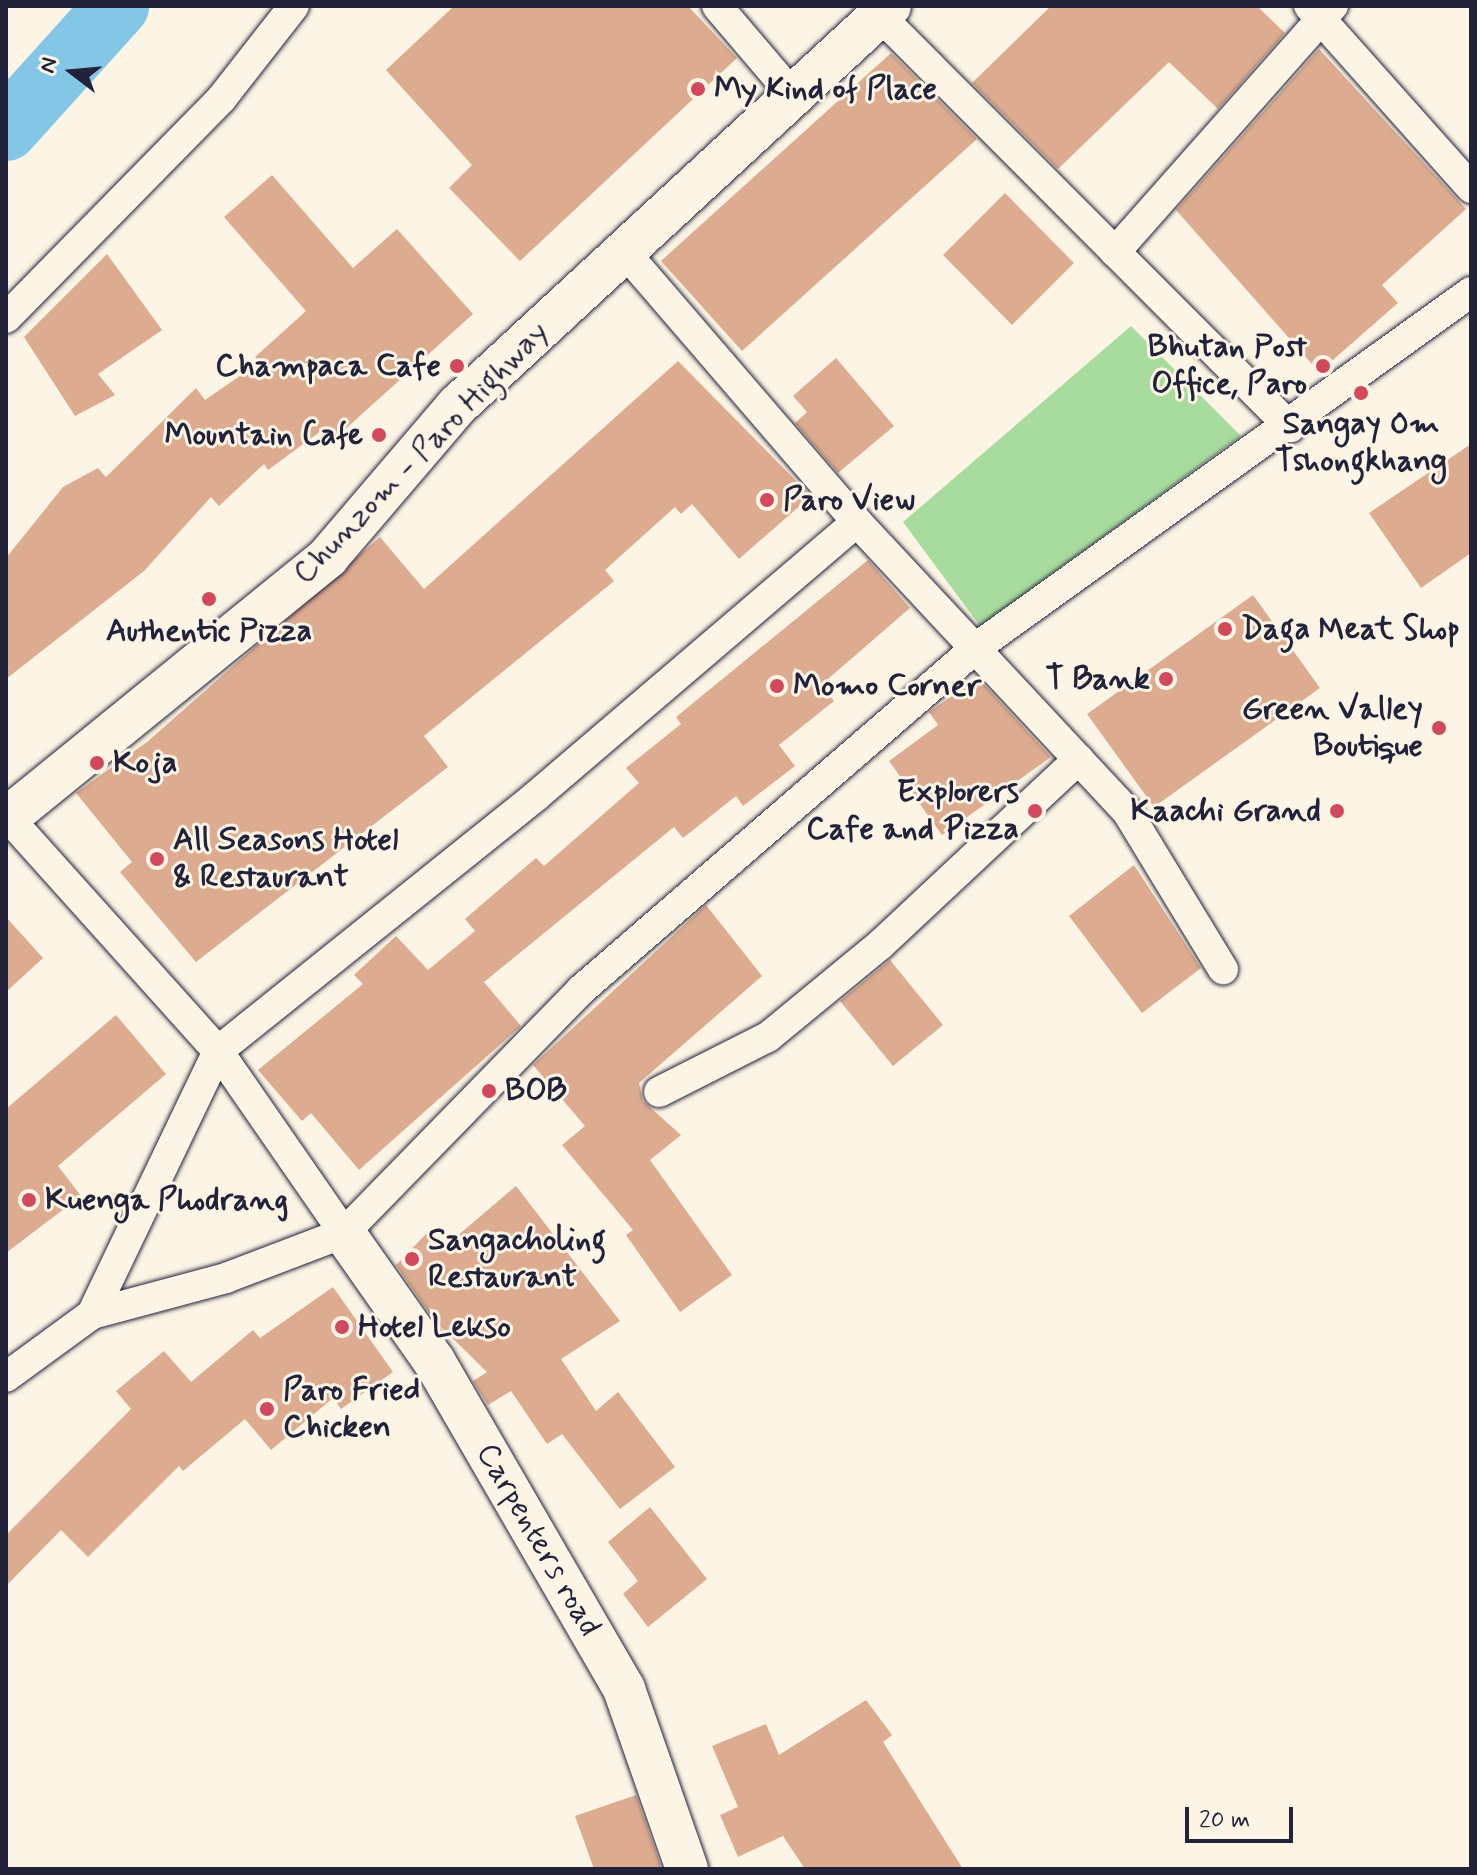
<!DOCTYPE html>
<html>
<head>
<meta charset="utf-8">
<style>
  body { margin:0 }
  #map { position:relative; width:1477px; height:1875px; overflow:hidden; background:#fcf5e5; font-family:Mynerve,sans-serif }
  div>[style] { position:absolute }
  .green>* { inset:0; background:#a8dc9e }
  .river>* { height:64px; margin:-32px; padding:0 32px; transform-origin:32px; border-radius:32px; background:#84c6e5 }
  .building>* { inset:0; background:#ddab90 }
  .roads { filter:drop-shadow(0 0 2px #22223b) drop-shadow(0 0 2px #22223b) }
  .street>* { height:30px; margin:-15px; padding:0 15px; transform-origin:15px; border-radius:15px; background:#fcf5e5 }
  .secondary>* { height:42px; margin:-21px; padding:0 21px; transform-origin:21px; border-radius:21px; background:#fcf5e5 }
  .dots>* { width:22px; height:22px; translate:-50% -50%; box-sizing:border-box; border:4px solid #fcf5e5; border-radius:50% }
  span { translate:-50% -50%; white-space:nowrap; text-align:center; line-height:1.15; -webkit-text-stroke:6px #fcf5e5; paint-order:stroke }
  .poi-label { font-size:32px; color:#22223b; font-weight:700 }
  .left { translate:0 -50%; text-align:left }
  .right { translate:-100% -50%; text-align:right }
  .street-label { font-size:32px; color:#22223b }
  .frame { position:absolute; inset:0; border:8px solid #22223b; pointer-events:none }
  .north { position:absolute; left:32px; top:32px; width:80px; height:80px; -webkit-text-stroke:6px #fcf5e5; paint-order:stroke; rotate:286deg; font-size:22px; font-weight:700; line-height:32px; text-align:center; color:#22223b }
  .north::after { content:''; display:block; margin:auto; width:28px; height:36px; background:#22223b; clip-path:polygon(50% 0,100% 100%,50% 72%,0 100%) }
  .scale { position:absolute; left:1185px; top:1807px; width:108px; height:36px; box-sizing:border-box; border:4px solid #22223b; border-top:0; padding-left:10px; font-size:24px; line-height:28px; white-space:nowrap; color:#22223b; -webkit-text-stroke:6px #fcf5e5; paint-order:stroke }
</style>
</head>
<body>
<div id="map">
  <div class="green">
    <i style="clip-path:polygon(1131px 326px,1241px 436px,980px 626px,903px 522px)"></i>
  </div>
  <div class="river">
    <i style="left:6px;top:129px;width:166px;rotate:-47.9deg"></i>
  </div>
  <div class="building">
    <i style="clip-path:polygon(454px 6px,688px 6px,737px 58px,520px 261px,449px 188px,472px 165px,386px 70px)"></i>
    <i style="clip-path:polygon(1051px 6px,1257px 6px,1285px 33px,1218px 109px,1169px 62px,1058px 169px,972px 83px)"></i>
    <i style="clip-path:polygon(1319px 49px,1466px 209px,1382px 285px,1398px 303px,1319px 372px,1176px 210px)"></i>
    <i style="clip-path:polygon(891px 53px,977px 139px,742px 351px,661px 261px)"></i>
    <i style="clip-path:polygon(272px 175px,353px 268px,397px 229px,473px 314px,331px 442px,321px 431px,268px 470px,264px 464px,219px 506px,211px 497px,144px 571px,6px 679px,6px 558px,63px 487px,98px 468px,106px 477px,196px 388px,205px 400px,260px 362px,255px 357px,306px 311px,224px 217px)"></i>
    <i style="clip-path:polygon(1005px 193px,1074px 263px,1012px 325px,943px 255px)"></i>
    <i style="clip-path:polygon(107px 254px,162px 330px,98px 374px,115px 395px,75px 416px,24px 337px)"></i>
    <i style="clip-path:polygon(836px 358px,894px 426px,838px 473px,795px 423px,807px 412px,793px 396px)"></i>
    <i style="clip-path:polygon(678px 361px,811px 496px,739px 559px,692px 504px,681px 514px,675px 507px,605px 570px,614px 581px,424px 736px,448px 767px,196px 962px,120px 872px,132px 862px,76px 793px,147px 742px,380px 537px,424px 589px)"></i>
    <i style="clip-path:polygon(1471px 444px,1471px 553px,1421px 588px,1369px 513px)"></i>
    <i style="clip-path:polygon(868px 560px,910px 608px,821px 685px,834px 701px,779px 745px,795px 766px,743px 806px,736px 796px,683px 838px,674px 827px,484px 982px,521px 1026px,359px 1170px,311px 1113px,302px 1121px,258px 1070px,363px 984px,354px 975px,396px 936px,428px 970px,475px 931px,465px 919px,536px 858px,544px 866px,639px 783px,626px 768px,681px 724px,676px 717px)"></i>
    <i style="clip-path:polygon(1253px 595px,1320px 688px,1154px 807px,1087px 714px)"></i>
    <i style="clip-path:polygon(978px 678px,1051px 757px,942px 835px,889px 761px,938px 725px,929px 712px)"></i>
    <i style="clip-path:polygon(1134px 865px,1201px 968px,1142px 1013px,1069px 916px)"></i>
    <i style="clip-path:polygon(706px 905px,762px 976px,639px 1083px,643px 1101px,681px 1135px,650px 1160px,732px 1275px,680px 1312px,626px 1235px,633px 1230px,562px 1145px,585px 1126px,533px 1065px)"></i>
    <i style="clip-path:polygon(6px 917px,43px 958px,6px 992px)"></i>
    <i style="clip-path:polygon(890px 960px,943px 1025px,893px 1066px,840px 1001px)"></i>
    <i style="clip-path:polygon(116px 1015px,166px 1074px,58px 1166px,81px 1196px,6px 1253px,6px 1109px)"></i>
    <i style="clip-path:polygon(516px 1186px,620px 1321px,561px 1359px,596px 1411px,618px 1392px,675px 1467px,620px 1509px,562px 1434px,547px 1444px,511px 1391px,488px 1405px,473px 1381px,487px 1372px,434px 1320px,396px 1265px,427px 1233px,443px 1248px)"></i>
    <i style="clip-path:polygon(333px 1287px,393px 1372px,341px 1409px,333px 1398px,271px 1450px,245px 1419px,183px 1471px,179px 1466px,88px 1557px,61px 1530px,6px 1586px,6px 1535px,131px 1409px,116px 1391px,164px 1351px,191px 1382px,253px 1330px,260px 1338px)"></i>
    <i style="clip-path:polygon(650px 1507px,707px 1579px,648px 1627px,623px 1594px,638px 1581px,608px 1542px)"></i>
    <i style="clip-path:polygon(866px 1700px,892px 1735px,883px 1742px,963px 1869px,805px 1869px,783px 1836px,738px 1857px,720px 1815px,738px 1807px,712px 1746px,766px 1724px,779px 1755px)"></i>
    <i style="clip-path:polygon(636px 1795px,662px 1869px,594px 1869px,575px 1816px)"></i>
  </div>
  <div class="roads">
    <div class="street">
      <i style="left:717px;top:6px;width:116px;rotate:49.6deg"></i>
      <i style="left:1309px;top:6px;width:244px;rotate:48.3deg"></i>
      <i style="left:880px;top:16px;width:581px;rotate:45.07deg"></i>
      <i style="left:623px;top:250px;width:359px;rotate:49.3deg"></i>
      <i style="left:857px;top:522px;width:398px;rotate:47deg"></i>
      <i style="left:1128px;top:813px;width:183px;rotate:58.7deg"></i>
      <i style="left:1115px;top:252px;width:329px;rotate:-48.5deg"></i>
      <i style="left:6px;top:318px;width:308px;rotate:-45.5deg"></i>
      <i style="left:222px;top:98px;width:117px;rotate:-52deg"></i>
      <i style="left:6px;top:815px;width:317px;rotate:48.1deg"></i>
      <i style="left:218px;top:1051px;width:221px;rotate:55.3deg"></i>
      <i style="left:659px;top:1092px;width:122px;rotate:-26.8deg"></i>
      <i style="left:768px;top:1037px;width:145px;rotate:-39.4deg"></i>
      <i style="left:880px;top:945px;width:272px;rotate:-43.1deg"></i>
      <i style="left:92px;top:1314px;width:292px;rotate:-64.4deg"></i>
      <i style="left:218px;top:1051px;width:408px;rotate:-38.7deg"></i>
      <i style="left:536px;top:796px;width:422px;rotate:-40.5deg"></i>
      <i style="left:6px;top:1377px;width:107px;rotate:-36.2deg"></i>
      <i style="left:92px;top:1314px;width:139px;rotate:-15deg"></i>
      <i style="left:226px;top:1278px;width:126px;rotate:-20.9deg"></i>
      <i style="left:344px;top:1233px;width:339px;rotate:-45.7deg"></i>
      <i style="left:581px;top:990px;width:524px;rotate:-40.9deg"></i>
      <i style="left:977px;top:647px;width:608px;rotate:-35.7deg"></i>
    </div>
    <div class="secondary">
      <i style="left:6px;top:819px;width:415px;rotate:-39.1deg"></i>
      <i style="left:328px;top:557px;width:200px;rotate:-49.5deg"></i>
      <i style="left:458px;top:405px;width:588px;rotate:-42.73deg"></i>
      <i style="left:344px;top:1233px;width:156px;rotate:54.9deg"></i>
      <i style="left:434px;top:1361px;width:379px;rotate:59.9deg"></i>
      <i style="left:624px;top:1689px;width:191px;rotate:70.7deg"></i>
    </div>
  </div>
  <div class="dots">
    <i style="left:698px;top:89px;background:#d1495b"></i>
    <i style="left:457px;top:366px;background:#d1495b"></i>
    <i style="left:1323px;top:366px;background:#d1495b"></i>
    <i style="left:1361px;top:393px;background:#d1495b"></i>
    <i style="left:379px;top:435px;background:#d1495b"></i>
    <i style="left:767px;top:500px;background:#d1495b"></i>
    <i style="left:209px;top:599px;background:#d1495b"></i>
    <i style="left:1225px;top:629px;background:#d1495b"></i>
    <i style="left:1166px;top:679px;background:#d1495b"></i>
    <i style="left:777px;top:686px;background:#d1495b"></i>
    <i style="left:1439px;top:728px;background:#d1495b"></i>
    <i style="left:97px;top:763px;background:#d1495b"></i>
    <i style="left:1035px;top:811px;background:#d1495b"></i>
    <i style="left:1337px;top:811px;background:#d1495b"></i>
    <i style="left:157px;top:859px;background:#d1495b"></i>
    <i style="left:489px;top:1091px;background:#d1495b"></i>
    <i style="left:29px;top:1200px;background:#d1495b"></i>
    <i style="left:412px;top:1259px;background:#d1495b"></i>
    <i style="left:342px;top:1327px;background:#d1495b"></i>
    <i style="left:267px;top:1409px;background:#d1495b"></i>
  </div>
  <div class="poi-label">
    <span class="left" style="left:714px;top:89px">My Kind of Place</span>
    <span class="right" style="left:1307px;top:366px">Bhutan Post<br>Office, Paro</span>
    <span class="right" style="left:441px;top:366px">Champaca Cafe</span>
    <span style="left:1361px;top:443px">Sangay Om<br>Tshongkhang</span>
    <span class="right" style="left:363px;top:435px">Mountain Cafe</span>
    <span class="left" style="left:783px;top:500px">Paro View</span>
    <span class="left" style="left:1241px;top:629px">Daga Meat Shop</span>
    <span style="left:209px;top:631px">Authentic Pizza</span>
    <span class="right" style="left:1150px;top:679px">T Bank</span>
    <span class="left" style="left:793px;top:686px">Momo Corner</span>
    <span class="right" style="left:1423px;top:728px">Green Valley<br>Boutique</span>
    <span class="left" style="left:113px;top:763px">Koja</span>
    <span class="right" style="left:1019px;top:811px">Explorers<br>Cafe and Pizza</span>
    <span class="right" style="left:1321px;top:811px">Kaachi Grand</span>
    <span class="left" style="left:173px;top:859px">All Seasons Hotel<br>&amp; Restaurant</span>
    <span class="left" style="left:505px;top:1091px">BOB</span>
    <span class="left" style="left:45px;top:1200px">Kuenga Phodrang</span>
    <span class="left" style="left:428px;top:1259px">Sangacholing<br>Restaurant</span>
    <span class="left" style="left:358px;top:1327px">Hotel Lekso</span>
    <span class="left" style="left:283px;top:1409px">Paro Fried<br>Chicken</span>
  </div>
  <div class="street-label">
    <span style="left:421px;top:453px;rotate:-46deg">Chunzom - Paro Highway</span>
    <span style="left:538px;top:1540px;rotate:60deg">Carpenters road</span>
  </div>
  <div class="frame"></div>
  <div class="north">N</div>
  <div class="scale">20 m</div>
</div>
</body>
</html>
